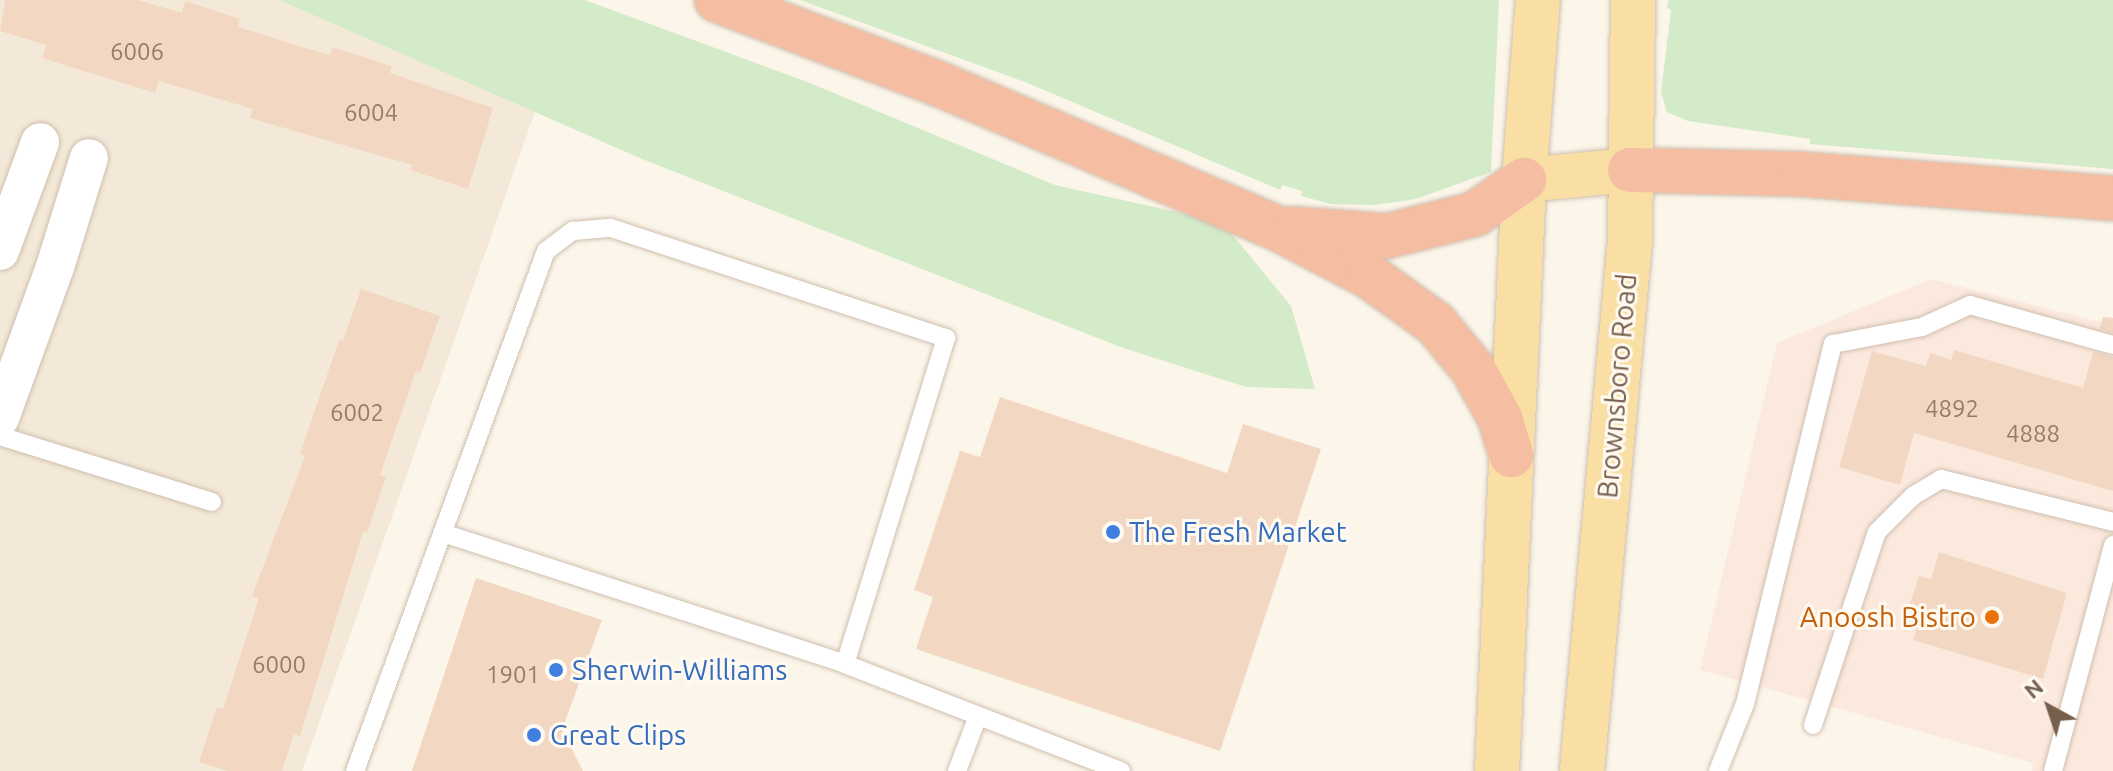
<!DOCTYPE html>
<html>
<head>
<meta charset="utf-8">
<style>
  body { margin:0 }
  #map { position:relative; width:2113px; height:771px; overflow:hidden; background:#fcf6ea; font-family:Ubuntu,sans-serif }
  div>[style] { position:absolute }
  .residential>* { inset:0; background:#f4e9d8 }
  .commercial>* { inset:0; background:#fce9de }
  .green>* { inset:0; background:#d3ebc8 }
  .building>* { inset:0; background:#f2d8c2 }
  .roads { filter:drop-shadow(0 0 2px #cfbfaf) drop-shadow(0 0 2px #cfbfaf) }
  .lane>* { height:18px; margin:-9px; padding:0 9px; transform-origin:9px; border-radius:9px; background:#fff }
  .street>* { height:38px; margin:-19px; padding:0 19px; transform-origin:19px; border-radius:19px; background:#fff }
  .primary>* { height:44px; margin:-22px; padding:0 22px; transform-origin:22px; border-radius:22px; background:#f9dfa4 }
  .highway>* { height:44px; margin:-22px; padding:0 22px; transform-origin:22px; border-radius:22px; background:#f5bea2 }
  .dots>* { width:22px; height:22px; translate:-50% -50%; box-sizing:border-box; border:4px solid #fffaf1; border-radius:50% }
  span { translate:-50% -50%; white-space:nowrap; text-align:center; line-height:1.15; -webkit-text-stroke:6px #fffaf1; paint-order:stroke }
  .number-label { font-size:24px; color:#967d6a }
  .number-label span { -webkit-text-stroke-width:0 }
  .street-label { font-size:28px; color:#775f4d }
  .shop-label { font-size:28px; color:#366cbe }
  .left { translate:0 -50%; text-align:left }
  .food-label { font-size:28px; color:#c56008 }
  .right { translate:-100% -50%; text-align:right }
  .north { position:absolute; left:2009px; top:667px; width:80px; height:80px; -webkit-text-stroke:6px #fffaf1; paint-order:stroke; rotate:320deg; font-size:22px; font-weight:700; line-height:32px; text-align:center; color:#775f4d }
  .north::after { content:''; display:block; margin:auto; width:28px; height:36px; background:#775f4d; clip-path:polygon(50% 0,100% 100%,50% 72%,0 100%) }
</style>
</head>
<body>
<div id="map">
  <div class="residential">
    <i style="clip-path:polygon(0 0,279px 0,535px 112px,302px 771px,0 771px)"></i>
  </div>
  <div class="commercial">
    <i style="clip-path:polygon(1931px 279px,2113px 325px,2113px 771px,2032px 771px,2033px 763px,1700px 670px,1777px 343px)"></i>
  </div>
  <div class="green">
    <i style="clip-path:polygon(279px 0,585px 0,810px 83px,1055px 185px,1222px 222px,1291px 306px,1315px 389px,1246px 387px,1123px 348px,642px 159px)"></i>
    <i style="clip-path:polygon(800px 0,1499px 0,1491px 172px,1416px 199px,1375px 205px,1331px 204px,1301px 196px,1302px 191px,1282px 185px,1280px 190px,1025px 82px)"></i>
    <i style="clip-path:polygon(1668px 0,2113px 0,2113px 169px,1810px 144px,1810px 139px,1688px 121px,1667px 112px,1661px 93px,1671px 10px,1667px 8px)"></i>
  </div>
  <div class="building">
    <i style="clip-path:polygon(5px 0,138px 0,182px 13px,185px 1px,240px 19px,238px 27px,296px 45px,330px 55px,332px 47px,392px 66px,390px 73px,493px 108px,468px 189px,410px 170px,412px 165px,250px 118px,253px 109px,159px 81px,155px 93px,42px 58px,46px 45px,0 31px)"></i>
    <i style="clip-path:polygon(361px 289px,440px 316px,420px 373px,416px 371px,380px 475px,386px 477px,367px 533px,363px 532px,300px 736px,294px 734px,282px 771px,228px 771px,199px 762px,217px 707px,223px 709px,259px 598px,252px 596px,305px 456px,300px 454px,339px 340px,343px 341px)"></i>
    <i style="clip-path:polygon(2103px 317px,2113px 318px,2113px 333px,2099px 329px)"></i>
    <i style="clip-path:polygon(1954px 350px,2083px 388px,2093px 352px,2113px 357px,2113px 491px,1914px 433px,1900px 485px,1839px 467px,1872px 351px,1926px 366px,1930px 353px,1951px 360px)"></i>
    <i style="clip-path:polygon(1000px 397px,1227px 473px,1243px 424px,1321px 449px,1220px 751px,916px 649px,933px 597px,914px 590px,960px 451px,980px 457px)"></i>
    <i style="clip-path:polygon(1939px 552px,2067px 593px,2043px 679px,1913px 640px,1922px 612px,1909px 607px,1919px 576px,1931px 579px)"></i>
    <i style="clip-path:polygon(476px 578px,602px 620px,562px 730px,583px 771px,412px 771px)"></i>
  </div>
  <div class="roads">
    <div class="lane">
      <i style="left:0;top:436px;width:222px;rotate:17.3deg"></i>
      <i style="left:443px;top:533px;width:423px;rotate:18deg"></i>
      <i style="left:1813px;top:725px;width:203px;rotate:-71.7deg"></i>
      <i style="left:1877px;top:532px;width:51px;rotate:-45deg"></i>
      <i style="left:1913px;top:496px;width:33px;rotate:-31deg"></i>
      <i style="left:1941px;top:479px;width:177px;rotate:14deg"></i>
      <i style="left:355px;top:771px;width:554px;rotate:-69.83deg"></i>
      <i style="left:546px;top:251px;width:34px;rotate:-37deg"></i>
      <i style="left:573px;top:231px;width:38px;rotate:-5deg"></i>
      <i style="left:611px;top:228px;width:353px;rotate:18.2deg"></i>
      <i style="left:946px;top:338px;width:341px;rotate:107.2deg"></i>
      <i style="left:845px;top:664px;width:296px;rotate:21.2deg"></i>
      <i style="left:957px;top:771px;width:59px;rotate:-69.1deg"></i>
      <i style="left:1718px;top:771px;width:72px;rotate:-68.1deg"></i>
      <i style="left:1745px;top:704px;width:371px;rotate:-76.3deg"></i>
      <i style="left:1833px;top:344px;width:91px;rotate:-10.8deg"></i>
      <i style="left:1922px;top:327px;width:53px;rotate:-24.6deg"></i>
      <i style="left:1970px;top:305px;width:148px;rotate:15.6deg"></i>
      <i style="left:2053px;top:771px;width:234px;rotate:-75.1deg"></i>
    </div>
    <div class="street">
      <i style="left:0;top:251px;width:116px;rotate:-69.8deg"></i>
      <i style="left:0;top:418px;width:161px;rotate:-70deg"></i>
      <i style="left:55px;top:267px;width:114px;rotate:-72.7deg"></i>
    </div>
    <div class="primary">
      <i style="left:1524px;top:180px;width:106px;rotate:-5.4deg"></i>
      <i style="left:1497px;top:771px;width:592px;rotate:-87.38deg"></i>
      <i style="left:1524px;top:180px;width:181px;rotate:-85.6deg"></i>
      <i style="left:1582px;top:771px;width:532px;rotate:-84.83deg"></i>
      <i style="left:1630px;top:241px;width:241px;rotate:-89.3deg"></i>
    </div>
    <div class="highway">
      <i style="left:717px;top:0;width:237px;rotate:20.7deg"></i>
      <i style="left:939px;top:84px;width:370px;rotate:23.1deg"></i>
      <i style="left:1279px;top:229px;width:102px;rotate:27.6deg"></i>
      <i style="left:1369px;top:276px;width:81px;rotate:35.5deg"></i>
      <i style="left:1435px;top:323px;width:60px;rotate:50.4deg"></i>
      <i style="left:1473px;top:369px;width:56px;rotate:61.1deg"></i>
      <i style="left:1500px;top:418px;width:39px;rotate:73deg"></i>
      <i style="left:1630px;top:170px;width:168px;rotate:1.4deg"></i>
      <i style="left:1798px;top:174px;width:316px;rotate:4.4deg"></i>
      <i style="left:1293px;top:229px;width:94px;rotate:4.3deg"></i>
      <i style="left:1387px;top:236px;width:91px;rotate:-14deg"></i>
      <i style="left:1475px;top:214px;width:60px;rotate:-34.8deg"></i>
    </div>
  </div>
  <div class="dots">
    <i style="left:1113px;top:532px;background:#3f7fe0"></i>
    <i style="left:1992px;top:617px;background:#e8710a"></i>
    <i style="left:556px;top:670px;background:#3f7fe0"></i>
    <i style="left:534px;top:735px;background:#3f7fe0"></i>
  </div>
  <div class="number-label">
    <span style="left:137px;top:52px">6006</span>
    <span style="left:371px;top:113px">6004</span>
    <span style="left:1952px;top:409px">4892</span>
    <span style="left:357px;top:413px">6002</span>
    <span style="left:2033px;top:434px">4888</span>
    <span style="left:279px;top:665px">6000</span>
    <span style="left:513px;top:675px">1901</span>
  </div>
  <div class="street-label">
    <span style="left:1617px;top:386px;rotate:-85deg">Brownsboro Road</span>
  </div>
  <div class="shop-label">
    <span class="left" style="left:1129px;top:532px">The Fresh Market</span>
    <span class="left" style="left:572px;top:670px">Sherwin-Williams</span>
    <span class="left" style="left:550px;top:735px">Great Clips</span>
  </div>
  <div class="food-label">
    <span class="right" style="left:1976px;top:617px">Anoosh Bistro</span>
  </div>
  <div class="north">N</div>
</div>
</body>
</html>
